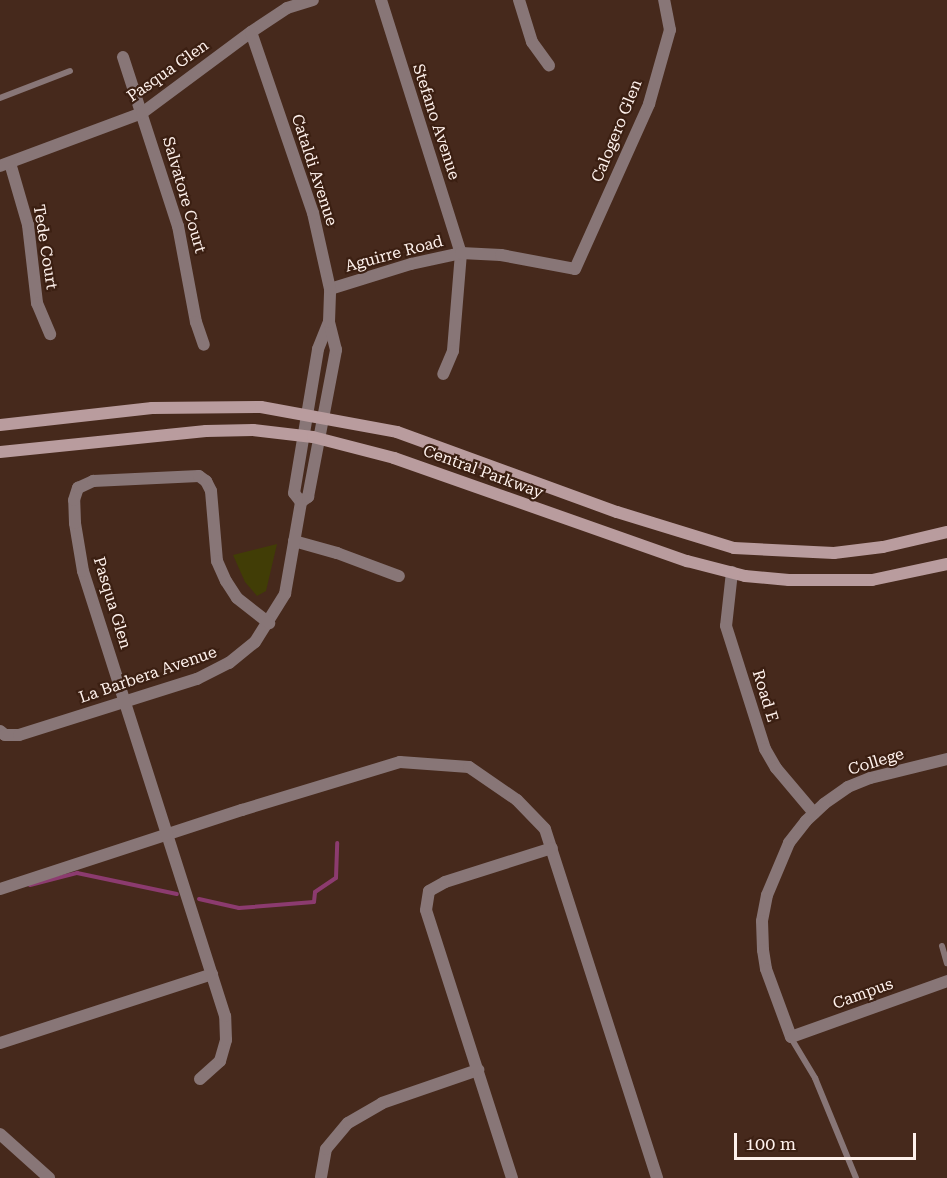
<!DOCTYPE html>
<html>
<head>
<meta charset="utf-8">
<style>
  body { margin:0 }
  #map { position:relative; width:947px; height:1178px; overflow:hidden; background:#46291c; font-family:"Roboto Serif",serif }
  div>[style] { position:absolute }
  .green>* { inset:0; background:#413d06 }
  .stream>* { height:4px; margin:-2px; padding:0 2px; transform-origin:2px; border-radius:2px; background:#8c3b6f }
  .service>* { height:6px; margin:-3px; padding:0 3px; transform-origin:3px; border-radius:3px; background:#887677 }
  .minor>* { height:12px; margin:-6px; padding:0 6px; transform-origin:6px; border-radius:6px; background:#887677 }
  .secondary>* { height:12px; margin:-6px; padding:0 6px; transform-origin:6px; border-radius:6px; background:#b99c9e }
  span { translate:-50% -50%; white-space:nowrap; text-align:center; line-height:1.15; -webkit-text-stroke:4.5px #3b1f12; paint-order:stroke }
  .street-label { font-size:16px; color:#fef1ec }
  .scale { position:absolute; left:734px; top:1133px; width:182px; height:27px; box-sizing:border-box; border:3px solid #fef1ec; border-top:0; padding-left:8px; font-size:18px; line-height:21px; white-space:nowrap; color:#fef1ec; -webkit-text-stroke:4px #3b1f12; paint-order:stroke }
</style>
</head>
<body>
<div id="map">
  <div class="green">
    <i style="clip-path:polygon(277px 544px,266px 591px,257px 596px,245px 582px,233px 555px)"></i>
  </div>
  <div class="stream">
    <i style="left:30px;top:885px;width:49px;rotate:-14.3deg"></i>
    <i style="left:77px;top:873px;width:102px;rotate:11.9deg"></i>
    <i style="left:199px;top:899px;width:41px;rotate:12.7deg"></i>
    <i style="left:239px;top:908px;width:75px;rotate:-4.6deg"></i>
    <i style="left:314px;top:902px;width:10px;rotate:-84deg"></i>
    <i style="left:315px;top:892px;width:25px;rotate:-34deg"></i>
    <i style="left:336px;top:878px;width:35px;rotate:-88deg"></i>
  </div>
  <div class="service">
    <i style="left:0;top:98px;width:75px;rotate:-21.1deg"></i>
    <i style="left:942px;top:946px;width:18px;rotate:74deg"></i>
    <i style="left:791px;top:1038px;width:47px;rotate:59deg"></i>
    <i style="left:815px;top:1078px;width:108px;rotate:67.7deg"></i>
  </div>
  <div class="minor">
    <i style="left:381px;top:0;width:265px;rotate:72.5deg"></i>
    <i style="left:461px;top:253px;width:98px;rotate:94.7deg"></i>
    <i style="left:453px;top:351px;width:25px;rotate:113deg"></i>
    <i style="left:519px;top:0;width:44px;rotate:72.8deg"></i>
    <i style="left:532px;top:42px;width:29px;rotate:54deg"></i>
    <i style="left:123px;top:57px;width:178px;rotate:72deg"></i>
    <i style="left:178px;top:226px;width:98px;rotate:79.4deg"></i>
    <i style="left:196px;top:322px;width:24px;rotate:71deg"></i>
    <i style="left:10px;top:163px;width:65px;rotate:73.8deg"></i>
    <i style="left:28px;top:225px;width:79px;rotate:83.4deg"></i>
    <i style="left:37px;top:303px;width:34px;rotate:67deg"></i>
    <i style="left:0;top:166px;width:152px;rotate:-20.5deg"></i>
    <i style="left:142px;top:113px;width:136px;rotate:-36.6deg"></i>
    <i style="left:251px;top:32px;width:43px;rotate:-33.7deg"></i>
    <i style="left:287px;top:8px;width:27px;rotate:-17deg"></i>
    <i style="left:330px;top:289px;width:85px;rotate:-17.2deg"></i>
    <i style="left:411px;top:264px;width:51px;rotate:-12.4deg"></i>
    <i style="left:461px;top:253px;width:40px;rotate:2.9deg"></i>
    <i style="left:501px;top:255px;width:75px;rotate:10.7deg"></i>
    <i style="left:575px;top:269px;width:181px;rotate:-65.8deg"></i>
    <i style="left:649px;top:104px;width:77px;rotate:-74.2deg"></i>
    <i style="left:670px;top:30px;width:31px;rotate:-101deg"></i>
    <i style="left:301px;top:502px;width:11px;rotate:-128deg"></i>
    <i style="left:294px;top:493px;width:146px;rotate:-80.5deg"></i>
    <i style="left:318px;top:349px;width:29px;rotate:-68deg"></i>
    <i style="left:294px;top:541px;width:45px;rotate:15.6deg"></i>
    <i style="left:337px;top:553px;width:66px;rotate:20.4deg"></i>
    <i style="left:732px;top:572px;width:54px;rotate:96.3deg"></i>
    <i style="left:726px;top:626px;width:129px;rotate:72.4deg"></i>
    <i style="left:765px;top:749px;width:22px;rotate:60deg"></i>
    <i style="left:776px;top:768px;width:59px;rotate:49.8deg"></i>
    <i style="left:0;top:731px;width:6px;rotate:39deg"></i>
    <i style="left:5px;top:735px;width:14px"></i>
    <i style="left:19px;top:735px;width:187px;rotate:-17.5deg"></i>
    <i style="left:197px;top:679px;width:36px;rotate:-27deg"></i>
    <i style="left:229px;top:663px;width:33px;rotate:-39deg"></i>
    <i style="left:255px;top:642px;width:57px;rotate:-58deg"></i>
    <i style="left:285px;top:594px;width:93px;rotate:-80.1deg"></i>
    <i style="left:301px;top:502px;width:9px;rotate:-36deg"></i>
    <i style="left:308px;top:497px;width:150px;rotate:-79.2deg"></i>
    <i style="left:336px;top:350px;width:29px;rotate:-104deg"></i>
    <i style="left:329px;top:322px;width:33px;rotate:-88deg"></i>
    <i style="left:330px;top:289px;width:78px;rotate:-102.6deg"></i>
    <i style="left:313px;top:213px;width:191px;rotate:-108.9deg"></i>
    <i style="left:947px;top:759px;width:79px;rotate:166.1deg"></i>
    <i style="left:870px;top:778px;width:24px;rotate:158deg"></i>
    <i style="left:848px;top:787px;width:29px;rotate:145deg"></i>
    <i style="left:824px;top:804px;width:25px;rotate:137deg"></i>
    <i style="left:806px;top:821px;width:28px;rotate:128deg"></i>
    <i style="left:789px;top:843px;width:56px;rotate:112.9deg"></i>
    <i style="left:767px;top:895px;width:26px;rotate:101deg"></i>
    <i style="left:762px;top:921px;width:29px;rotate:88deg"></i>
    <i style="left:763px;top:950px;width:19px;rotate:81deg"></i>
    <i style="left:766px;top:969px;width:72px;rotate:69.8deg"></i>
    <i style="left:791px;top:1037px;width:166px;rotate:-19.7deg"></i>
    <i style="left:0;top:889px;width:255px;rotate:-18.1deg"></i>
    <i style="left:242px;top:810px;width:165px;rotate:-16.9deg"></i>
    <i style="left:400px;top:762px;width:69px;rotate:4.1deg"></i>
    <i style="left:469px;top:767px;width:58px;rotate:34.5deg"></i>
    <i style="left:517px;top:800px;width:40px;rotate:46deg"></i>
    <i style="left:545px;top:829px;width:367px;rotate:72.2deg"></i>
    <i style="left:0;top:1043px;width:223px;rotate:-18deg"></i>
    <i style="left:200px;top:1079px;width:27px;rotate:-42deg"></i>
    <i style="left:220px;top:1061px;width:22px;rotate:-74deg"></i>
    <i style="left:226px;top:1040px;width:24px;rotate:-92deg"></i>
    <i style="left:225px;top:1016px;width:467px;rotate:-107.7deg"></i>
    <i style="left:83px;top:571px;width:49px;rotate:-99.5deg"></i>
    <i style="left:75px;top:523px;width:23px;rotate:-92deg"></i>
    <i style="left:74px;top:500px;width:13px;rotate:-72deg"></i>
    <i style="left:78px;top:488px;width:17px;rotate:-25deg"></i>
    <i style="left:93px;top:481px;width:106px;rotate:-2.7deg"></i>
    <i style="left:199px;top:476px;width:9px;rotate:36deg"></i>
    <i style="left:206px;top:481px;width:11px;rotate:63deg"></i>
    <i style="left:211px;top:491px;width:70px;rotate:85.1deg"></i>
    <i style="left:217px;top:561px;width:22px;rotate:66deg"></i>
    <i style="left:226px;top:581px;width:20px;rotate:57deg"></i>
    <i style="left:237px;top:598px;width:41px;rotate:38deg"></i>
    <i style="left:0;top:1134px;width:66px;rotate:41.9deg"></i>
    <i style="left:321px;top:1177px;width:28px;rotate:-80deg"></i>
    <i style="left:326px;top:1149px;width:34px;rotate:-50deg"></i>
    <i style="left:348px;top:1123px;width:39px;rotate:-30deg"></i>
    <i style="left:382px;top:1103px;width:102px;rotate:-19deg"></i>
    <i style="left:512px;top:1178px;width:281px;rotate:-107.8deg"></i>
    <i style="left:426px;top:910px;width:19px;rotate:-81deg"></i>
    <i style="left:429px;top:891px;width:18px;rotate:-29deg"></i>
    <i style="left:445px;top:882px;width:112px;rotate:-17.6deg"></i>
  </div>
  <div class="secondary">
    <i style="left:0;top:425px;width:153px;rotate:-6.4deg"></i>
    <i style="left:152px;top:408px;width:109px;rotate:-0.5deg"></i>
    <i style="left:261px;top:407px;width:138px;rotate:10.4deg"></i>
    <i style="left:397px;top:432px;width:234px;rotate:20deg"></i>
    <i style="left:617px;top:512px;width:122px;rotate:17.1deg"></i>
    <i style="left:734px;top:548px;width:100px;rotate:2.9deg"></i>
    <i style="left:834px;top:553px;width:49px;rotate:-7deg"></i>
    <i style="left:883px;top:547px;width:66px;rotate:-13.2deg"></i>
    <i style="left:0;top:452px;width:207px;rotate:-5.8deg"></i>
    <i style="left:206px;top:431px;width:47px;rotate:-1.2deg"></i>
    <i style="left:253px;top:430px;width:60px;rotate:6.7deg"></i>
    <i style="left:313px;top:437px;width:84px;rotate:14.5deg"></i>
    <i style="left:394px;top:458px;width:311px;rotate:19.4deg"></i>
    <i style="left:687px;top:561px;width:60px;rotate:14.5deg"></i>
    <i style="left:745px;top:576px;width:44px;rotate:5.2deg"></i>
    <i style="left:789px;top:580px;width:83px"></i>
    <i style="left:872px;top:580px;width:77px;rotate:-12deg"></i>
  </div>
  <div class="street-label">
    <span style="left:168px;top:71px;rotate:-35deg">Pasqua Glen</span>
    <span style="left:436px;top:122px;rotate:72deg">Stefano Avenue</span>
    <span style="left:617px;top:131px;rotate:-68deg">Calogero Glen</span>
    <span style="left:314px;top:170px;rotate:72deg">Cataldi Avenue</span>
    <span style="left:184px;top:195px;rotate:74deg">Salvatore Court</span>
    <span style="left:45px;top:247px;rotate:81deg">Tede Court</span>
    <span style="left:394px;top:254px;rotate:-15deg">Aguirre Road</span>
    <span style="left:483px;top:472px;rotate:20deg">Central Parkway</span>
    <span style="left:112px;top:603px;rotate:73deg">Pasqua Glen</span>
    <span style="left:148px;top:675px;rotate:-19deg">La Barbera Avenue</span>
    <span style="left:765px;top:696px;rotate:73deg">Road E</span>
    <span style="left:876px;top:762px;rotate:-17deg">College</span>
    <span style="left:863px;top:994px;rotate:-20deg">Campus</span>
  </div>
  <div class="scale">100 m</div>
</div>
</body>
</html>
